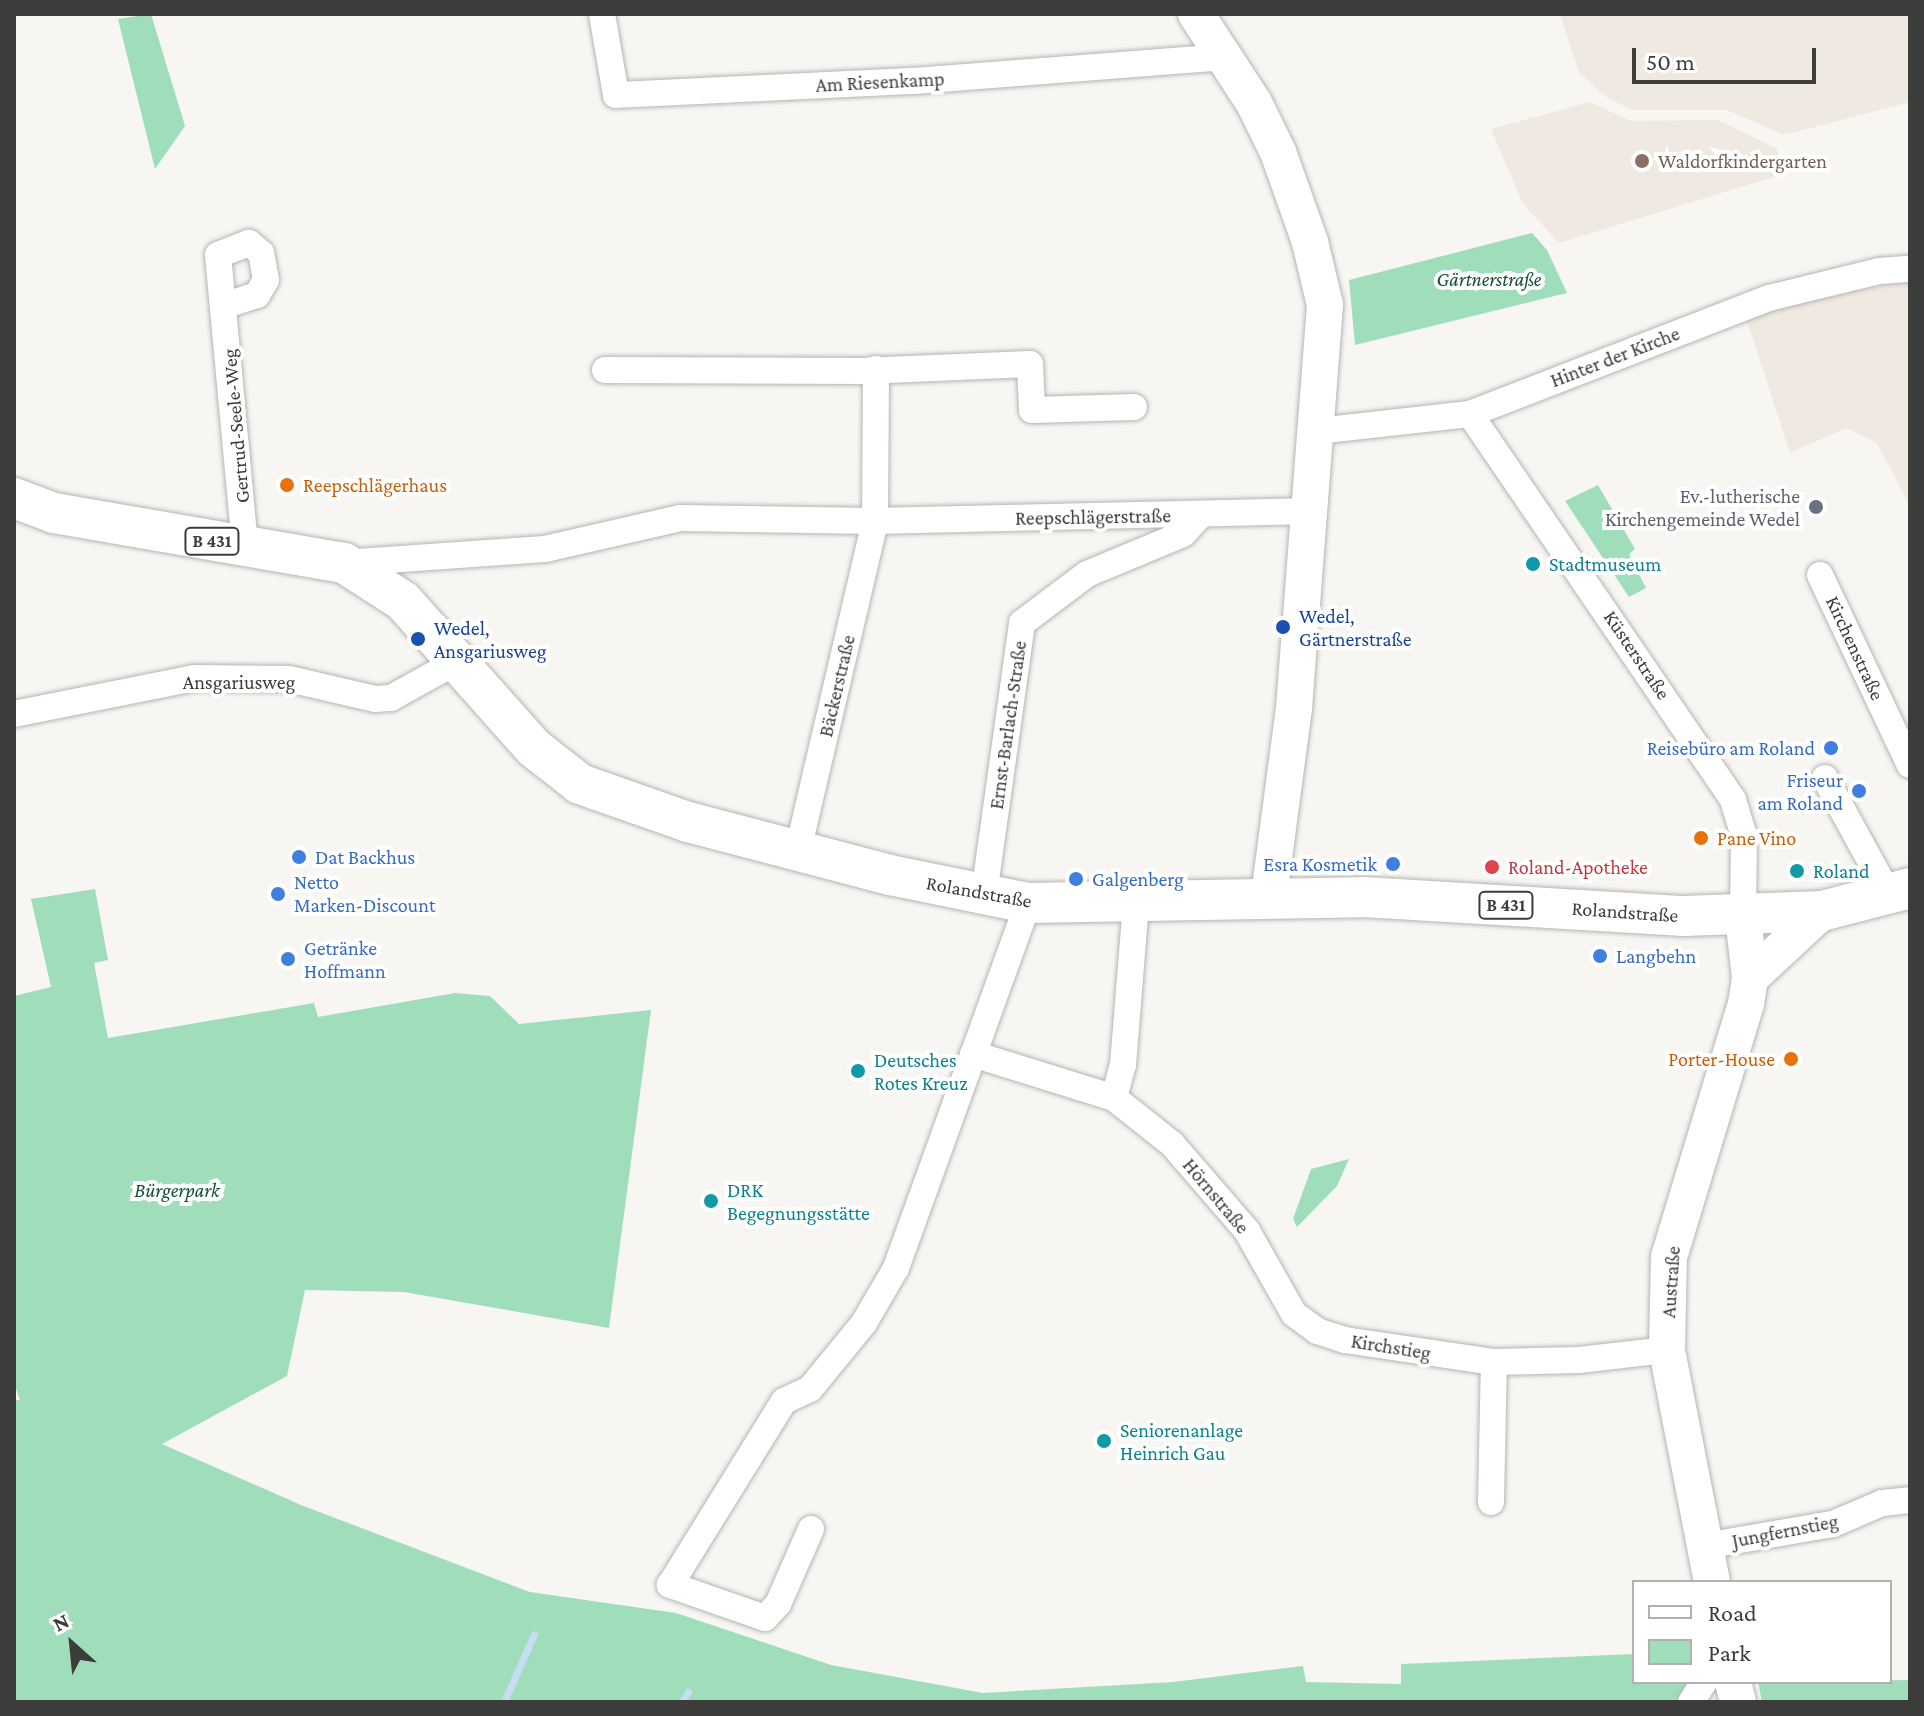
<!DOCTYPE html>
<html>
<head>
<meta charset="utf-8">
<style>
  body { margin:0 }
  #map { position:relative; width:1924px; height:1716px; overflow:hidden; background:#f7f6f3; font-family:"Crimson Pro",serif }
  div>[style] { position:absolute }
  .built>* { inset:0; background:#efe9e1 }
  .green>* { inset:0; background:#a0debb }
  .stream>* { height:7px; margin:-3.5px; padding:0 3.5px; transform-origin:3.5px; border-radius:3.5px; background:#c7ddf3 }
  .roads { filter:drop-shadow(0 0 2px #b6b5b2) drop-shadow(0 0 2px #b6b5b2) }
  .street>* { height:26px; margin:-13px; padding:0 13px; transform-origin:13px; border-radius:13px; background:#fff }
  .secondary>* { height:36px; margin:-18px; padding:0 18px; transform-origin:18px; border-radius:18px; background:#fff }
  .primary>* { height:40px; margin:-20px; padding:0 20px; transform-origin:20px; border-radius:20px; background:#fff }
  .dots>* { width:22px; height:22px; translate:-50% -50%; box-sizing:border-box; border:4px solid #fff; border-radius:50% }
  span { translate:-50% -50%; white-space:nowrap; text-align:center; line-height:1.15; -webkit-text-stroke:8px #fff; paint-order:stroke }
  .shield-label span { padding:2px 6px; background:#fff; border:2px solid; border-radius:6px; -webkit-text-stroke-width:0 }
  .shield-label { font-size:18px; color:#3c3c3b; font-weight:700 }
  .street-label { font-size:20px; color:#3c3c3b }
  .education-label { font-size:20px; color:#785e54 }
  .left { translate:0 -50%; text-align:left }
  .park-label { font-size:20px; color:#155035; font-style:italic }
  .food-label { font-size:20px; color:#c56008 }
  .right { translate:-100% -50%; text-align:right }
  .worship-label { font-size:20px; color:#5b616d }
  .culture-label { font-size:20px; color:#0d838f }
  .transit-label { font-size:20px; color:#164399 }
  .shop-label { font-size:20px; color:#366cbe }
  .health-label { font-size:20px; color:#be3a42 }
  .frame { position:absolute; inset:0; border:16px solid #3c3c3b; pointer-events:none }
  .legend { position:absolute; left:1632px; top:1580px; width:260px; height:104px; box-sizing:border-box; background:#fff; border:2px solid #b1b1b1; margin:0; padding:10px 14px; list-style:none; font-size:24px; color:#3c3c3b }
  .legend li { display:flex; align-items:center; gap:16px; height:40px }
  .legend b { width:40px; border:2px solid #b1b1b1 }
  .north { position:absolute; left:32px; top:1604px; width:80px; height:80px; -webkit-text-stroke:6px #fff; paint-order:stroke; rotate:333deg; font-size:22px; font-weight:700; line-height:32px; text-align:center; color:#3c3c3b }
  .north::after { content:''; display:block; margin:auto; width:28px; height:36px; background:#3c3c3b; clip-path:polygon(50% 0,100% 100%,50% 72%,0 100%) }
  .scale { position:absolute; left:1632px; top:48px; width:184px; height:36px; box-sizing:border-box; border:4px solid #3c3c3b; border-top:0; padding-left:10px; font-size:24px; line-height:28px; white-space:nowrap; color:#3c3c3b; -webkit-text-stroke:6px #fff; paint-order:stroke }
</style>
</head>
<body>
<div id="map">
  <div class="built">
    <i style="clip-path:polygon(1560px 14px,1910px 14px,1910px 102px,1784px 135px,1727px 110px,1632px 110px,1606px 97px,1579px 72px)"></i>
    <i style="clip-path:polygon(1590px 102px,1631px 121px,1718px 120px,1777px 149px,1783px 174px,1559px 243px,1523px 204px,1491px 129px)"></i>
    <i style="clip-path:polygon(1910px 280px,1910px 499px,1907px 500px,1877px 443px,1846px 428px,1790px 453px,1747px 321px,1770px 309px)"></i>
  </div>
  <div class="green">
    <i style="clip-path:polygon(151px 14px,185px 126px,155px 169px,118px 19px)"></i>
    <i style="clip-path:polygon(1532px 233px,1547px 250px,1567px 293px,1355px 345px,1349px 280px)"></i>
    <i style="clip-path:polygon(1598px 485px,1635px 549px,1629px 554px,1646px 588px,1629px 597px,1565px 501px)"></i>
    <i style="clip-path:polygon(95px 889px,108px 960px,94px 963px,108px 1038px,314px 1003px,318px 1017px,455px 993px,490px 996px,519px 1024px,651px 1010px,609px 1328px,404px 1292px,305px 1290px,287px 1376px,162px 1444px,301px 1505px,530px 1592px,676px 1613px,831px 1665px,983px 1693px,1173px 1682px,1303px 1666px,1306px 1682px,1401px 1684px,1401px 1664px,1634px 1654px,1634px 1682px,1696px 1682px,1683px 1702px,14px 1702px,14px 1400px,20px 1400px,14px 1383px,14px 996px,51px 987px,31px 899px)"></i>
    <i style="clip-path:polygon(1349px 1159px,1337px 1186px,1297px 1227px,1293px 1219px,1311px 1169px)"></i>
    <i style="clip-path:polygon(1910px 1680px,1910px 1702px,1762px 1702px,1758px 1682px)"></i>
  </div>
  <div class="stream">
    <i style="left:504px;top:1702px;width:74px;rotate:-66.2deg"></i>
    <i style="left:682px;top:1702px;width:12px;rotate:-59deg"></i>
  </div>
  <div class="roads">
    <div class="street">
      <i style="left:602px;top:14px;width:82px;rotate:80.2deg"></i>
      <i style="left:616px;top:95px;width:298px;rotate:-2.7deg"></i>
      <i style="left:914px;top:81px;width:312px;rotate:-4.4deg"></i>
      <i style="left:226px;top:305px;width:33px;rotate:-18deg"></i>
      <i style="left:257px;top:295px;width:17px;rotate:-59deg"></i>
      <i style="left:266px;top:280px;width:27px;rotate:-100deg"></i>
      <i style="left:261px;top:253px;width:16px;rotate:-140deg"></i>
      <i style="left:249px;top:243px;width:33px;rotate:159deg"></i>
      <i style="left:218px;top:255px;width:293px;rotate:84.7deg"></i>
      <i style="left:605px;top:370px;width:257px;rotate:0.2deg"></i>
      <i style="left:862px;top:371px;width:168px;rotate:-2.4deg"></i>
      <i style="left:1030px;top:364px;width:46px;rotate:87.5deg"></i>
      <i style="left:1032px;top:410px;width:102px;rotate:-1.7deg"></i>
      <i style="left:1470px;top:414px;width:467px;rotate:55.7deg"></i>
      <i style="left:1733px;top:800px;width:38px;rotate:73deg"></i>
      <i style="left:1744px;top:836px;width:81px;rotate:90.7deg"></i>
      <i style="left:1318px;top:431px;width:153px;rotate:-6.4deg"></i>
      <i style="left:1470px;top:414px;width:321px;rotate:-21.2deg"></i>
      <i style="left:1769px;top:298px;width:113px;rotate:-13.8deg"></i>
      <i style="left:1879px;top:271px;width:31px;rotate:-4deg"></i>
      <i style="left:344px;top:563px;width:201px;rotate:-4deg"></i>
      <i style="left:545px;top:549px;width:139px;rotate:-12.9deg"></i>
      <i style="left:680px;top:518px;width:195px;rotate:0.9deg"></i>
      <i style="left:875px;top:521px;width:436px;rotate:-1.3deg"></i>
      <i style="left:1820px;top:575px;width:210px;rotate:64.7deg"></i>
      <i style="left:14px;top:714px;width:184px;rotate:-11.3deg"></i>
      <i style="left:194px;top:678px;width:95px;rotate:0.6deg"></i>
      <i style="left:289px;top:679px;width:88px;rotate:13.1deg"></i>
      <i style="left:375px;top:699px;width:16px;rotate:-4deg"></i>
      <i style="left:391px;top:698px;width:74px;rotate:-29deg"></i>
      <i style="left:1825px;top:778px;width:133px;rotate:61.3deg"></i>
      <i style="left:798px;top:850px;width:338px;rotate:-76.8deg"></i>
      <i style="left:875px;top:521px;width:152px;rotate:-89.6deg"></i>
      <i style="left:984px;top:894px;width:274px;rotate:-82deg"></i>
      <i style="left:1022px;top:623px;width:81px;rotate:-37deg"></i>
      <i style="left:1087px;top:574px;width:104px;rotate:-22.6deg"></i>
      <i style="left:1183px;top:534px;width:26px;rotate:-47deg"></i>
      <i style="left:973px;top:1054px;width:148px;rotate:17.3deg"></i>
      <i style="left:1114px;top:1098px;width:74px;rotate:38.4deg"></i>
      <i style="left:1172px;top:1144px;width:115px;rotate:49.2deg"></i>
      <i style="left:1247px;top:1231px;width:95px;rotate:60.5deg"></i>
      <i style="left:1294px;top:1314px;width:29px;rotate:36deg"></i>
      <i style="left:1317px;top:1331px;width:29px;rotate:18deg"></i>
      <i style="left:1345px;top:1340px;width:151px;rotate:8.4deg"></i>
      <i style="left:1494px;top:1362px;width:85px;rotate:-1.3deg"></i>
      <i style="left:1579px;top:1360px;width:89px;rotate:-6.5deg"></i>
      <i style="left:1114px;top:1098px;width:34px;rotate:-75deg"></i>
      <i style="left:1123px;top:1065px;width:161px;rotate:-85.4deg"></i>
      <i style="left:1491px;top:1502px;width:140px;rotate:-88.8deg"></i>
      <i style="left:811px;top:1529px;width:82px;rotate:113.7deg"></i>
      <i style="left:778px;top:1604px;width:19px;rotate:133deg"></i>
      <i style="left:765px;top:1618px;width:101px;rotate:-160.8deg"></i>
      <i style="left:670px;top:1585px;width:216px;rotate:-58.2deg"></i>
      <i style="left:784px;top:1401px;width:29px;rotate:-25deg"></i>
      <i style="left:810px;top:1389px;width:85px;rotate:-50.7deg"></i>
      <i style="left:864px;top:1323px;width:64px;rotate:-59.8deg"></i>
      <i style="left:896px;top:1268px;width:388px;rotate:-70.1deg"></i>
      <i style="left:1705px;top:1546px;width:130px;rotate:-9.8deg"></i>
      <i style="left:1833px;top:1524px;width:53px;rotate:-23.2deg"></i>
      <i style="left:1882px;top:1503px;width:28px;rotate:-6deg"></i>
      <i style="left:1691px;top:1702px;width:24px;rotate:-57deg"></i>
    </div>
    <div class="secondary">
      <i style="left:1196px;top:14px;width:106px;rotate:56.9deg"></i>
      <i style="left:1254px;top:103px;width:55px;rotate:63.9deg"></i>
      <i style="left:1278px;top:152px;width:96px;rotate:70.4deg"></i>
      <i style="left:1310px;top:242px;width:65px;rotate:76.6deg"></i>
      <i style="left:1325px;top:305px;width:404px;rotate:94.4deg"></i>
      <i style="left:1294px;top:708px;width:190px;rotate:97.6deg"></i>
      <i style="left:1750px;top:978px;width:98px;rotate:-42.9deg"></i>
      <i style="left:1712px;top:1582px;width:236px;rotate:-101deg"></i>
      <i style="left:1667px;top:1350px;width:93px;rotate:-88.8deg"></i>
      <i style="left:1669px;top:1257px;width:264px;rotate:-73.1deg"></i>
      <i style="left:1746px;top:1004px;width:26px;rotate:-81deg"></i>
      <i style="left:1750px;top:978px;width:61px;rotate:-96.5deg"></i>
      <i style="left:1733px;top:1682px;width:21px;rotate:76deg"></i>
    </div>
    <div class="primary">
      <i style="left:14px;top:498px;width:43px;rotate:20.6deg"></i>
      <i style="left:54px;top:513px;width:294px;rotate:9.8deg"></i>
      <i style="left:344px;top:563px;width:70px;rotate:32.8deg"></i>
      <i style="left:403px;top:601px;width:197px;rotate:48.3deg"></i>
      <i style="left:534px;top:748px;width:58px;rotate:38deg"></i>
      <i style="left:580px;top:784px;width:114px;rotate:19.4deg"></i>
      <i style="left:688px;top:822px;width:209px;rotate:14.7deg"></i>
      <i style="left:890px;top:875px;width:141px;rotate:11.5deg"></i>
      <i style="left:1028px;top:903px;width:335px;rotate:-1deg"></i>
      <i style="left:1363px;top:897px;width:322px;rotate:3.4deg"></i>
      <i style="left:1684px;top:916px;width:138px;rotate:-2.1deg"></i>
      <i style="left:1822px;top:911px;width:91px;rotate:-14.6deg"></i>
    </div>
  </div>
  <div class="dots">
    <i style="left:1642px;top:161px;background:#8d6e63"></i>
    <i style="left:287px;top:485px;background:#e8710a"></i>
    <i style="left:1816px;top:507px;background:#6b7280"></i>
    <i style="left:1533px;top:564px;background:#0f9aa8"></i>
    <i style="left:1283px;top:627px;background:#1a4fb4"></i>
    <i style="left:418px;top:639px;background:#1a4fb4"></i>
    <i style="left:1831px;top:748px;background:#3f7fe0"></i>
    <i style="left:1859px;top:791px;background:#3f7fe0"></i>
    <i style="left:1701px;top:838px;background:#e8710a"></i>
    <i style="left:299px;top:857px;background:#3f7fe0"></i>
    <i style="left:1393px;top:864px;background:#3f7fe0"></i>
    <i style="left:1492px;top:867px;background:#e0444e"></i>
    <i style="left:1797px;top:871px;background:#0f9aa8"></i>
    <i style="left:1076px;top:879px;background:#3f7fe0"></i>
    <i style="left:278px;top:894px;background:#3f7fe0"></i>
    <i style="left:1600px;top:956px;background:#3f7fe0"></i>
    <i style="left:288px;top:959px;background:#3f7fe0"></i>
    <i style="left:1791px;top:1059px;background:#e8710a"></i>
    <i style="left:858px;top:1071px;background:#0f9aa8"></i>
    <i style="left:711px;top:1201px;background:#0f9aa8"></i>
    <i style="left:1104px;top:1441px;background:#0f9aa8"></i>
  </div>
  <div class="shield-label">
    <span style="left:212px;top:541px">B 431</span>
    <span style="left:1506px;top:905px">B 431</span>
  </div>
  <div class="street-label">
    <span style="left:880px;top:82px;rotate:-3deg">Am Riesenkamp</span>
    <span style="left:1615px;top:357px;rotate:-21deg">Hinter der Kirche</span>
    <span style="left:236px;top:426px;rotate:-95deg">Gertrud-Seele-Weg</span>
    <span style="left:1093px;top:517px;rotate:-1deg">Reepschlägerstraße</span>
    <span style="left:1855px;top:648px;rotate:65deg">Kirchenstraße</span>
    <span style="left:1637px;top:655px;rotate:56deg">Küsterstraße</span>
    <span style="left:239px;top:682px">Ansgariusweg</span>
    <span style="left:837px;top:686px;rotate:-77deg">Bäckerstraße</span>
    <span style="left:1008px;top:725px;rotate:-82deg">Ernst-Barlach-Straße</span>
    <span style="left:979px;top:892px;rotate:10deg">Rolandstraße</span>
    <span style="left:1625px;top:912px;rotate:4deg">Rolandstraße</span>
    <span style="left:1216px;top:1196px;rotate:50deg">Hörnstraße</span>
    <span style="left:1671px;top:1282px;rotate:-86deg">Austraße</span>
    <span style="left:1391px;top:1347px;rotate:9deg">Kirchstieg</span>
    <span style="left:1785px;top:1531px;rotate:-11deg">Jungfernstieg</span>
  </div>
  <div class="education-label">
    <span class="left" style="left:1658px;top:161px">Waldorfkindergarten</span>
  </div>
  <div class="park-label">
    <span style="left:1489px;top:279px">Gärtnerstraße</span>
    <span style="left:177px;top:1190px">Bürgerpark</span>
  </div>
  <div class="food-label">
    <span class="left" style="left:303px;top:485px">Reepschlägerhaus</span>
    <span class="left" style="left:1717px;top:838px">Pane Vino</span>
    <span class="right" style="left:1775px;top:1059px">Porter-House</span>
  </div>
  <div class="worship-label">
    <span class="right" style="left:1800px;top:508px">Ev.-lutherische<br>Kirchengemeinde Wedel</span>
  </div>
  <div class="culture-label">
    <span class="left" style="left:1549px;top:564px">Stadtmuseum</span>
    <span class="left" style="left:1813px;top:871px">Roland</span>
    <span class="left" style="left:874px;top:1072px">Deutsches<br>Rotes Kreuz</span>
    <span class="left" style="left:727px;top:1202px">DRK<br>Begegnungsstätte</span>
    <span class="left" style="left:1120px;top:1442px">Seniorenanlage<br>Heinrich Gau</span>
  </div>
  <div class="transit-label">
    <span class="left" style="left:1299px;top:628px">Wedel,<br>Gärtnerstraße</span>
    <span class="left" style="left:434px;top:640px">Wedel,<br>Ansgariusweg</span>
  </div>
  <div class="shop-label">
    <span class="right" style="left:1815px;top:748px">Reisebüro am Roland</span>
    <span class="right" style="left:1843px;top:792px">Friseur<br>am Roland</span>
    <span class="left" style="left:315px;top:857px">Dat Backhus</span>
    <span class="right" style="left:1377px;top:864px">Esra Kosmetik</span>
    <span class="left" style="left:1092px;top:879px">Galgenberg</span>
    <span class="left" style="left:294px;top:894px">Netto<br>Marken-Discount</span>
    <span class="left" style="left:304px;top:960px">Getränke<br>Hoffmann</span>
    <span class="left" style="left:1616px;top:956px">Langbehn</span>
  </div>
  <div class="health-label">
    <span class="left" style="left:1508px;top:867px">Roland-Apotheke</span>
  </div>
  <div class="frame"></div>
  <ul class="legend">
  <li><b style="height:10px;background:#fff"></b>Road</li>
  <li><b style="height:22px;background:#a0debb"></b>Park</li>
  </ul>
  <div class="north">N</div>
  <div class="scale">50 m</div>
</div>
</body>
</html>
